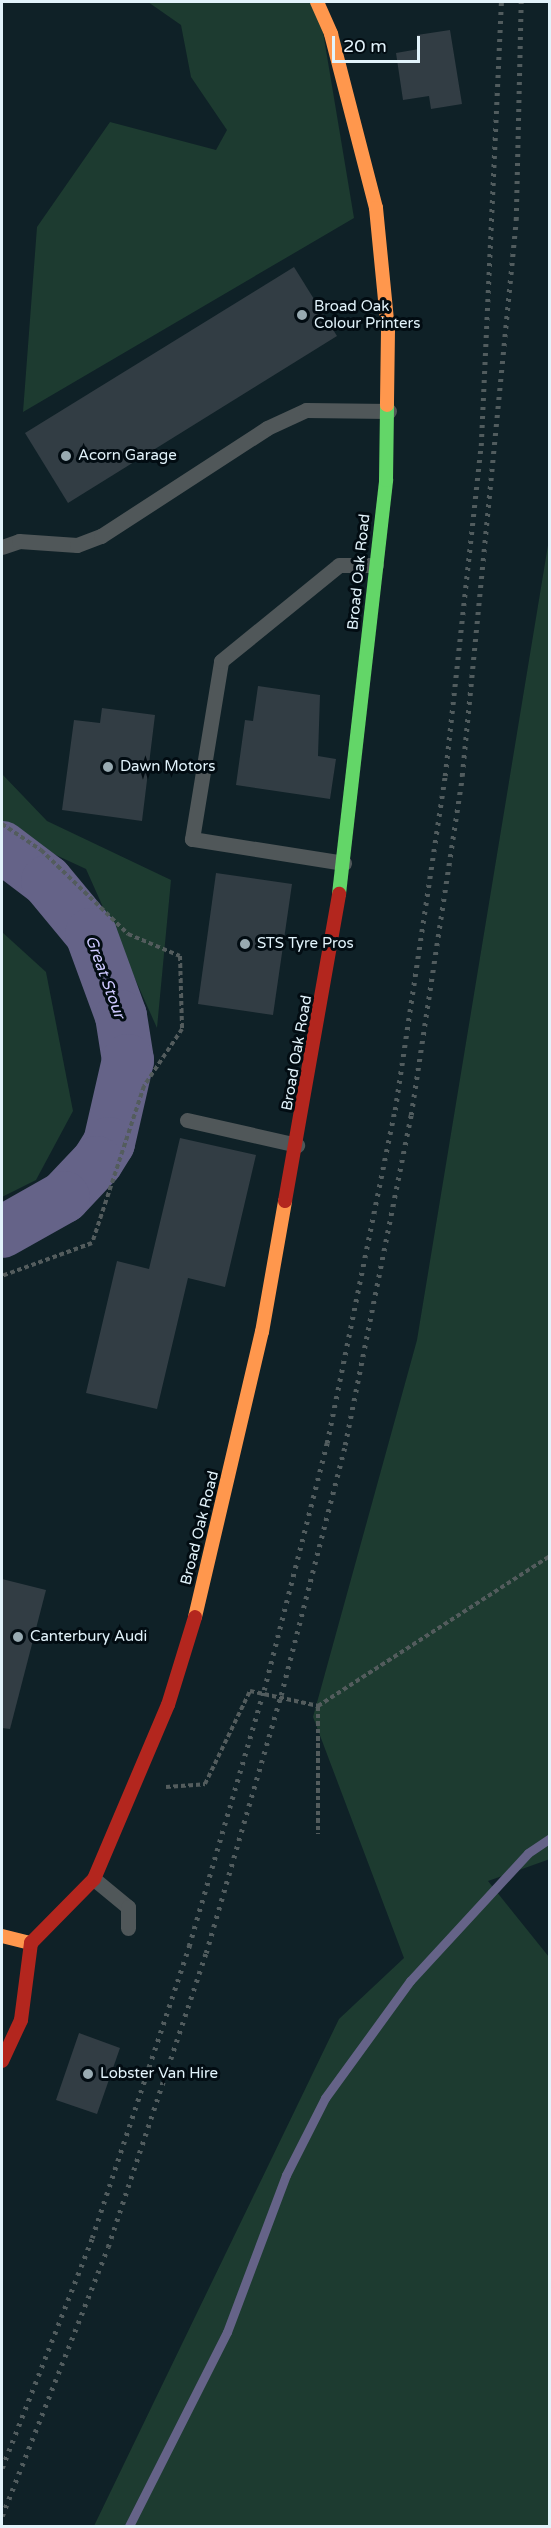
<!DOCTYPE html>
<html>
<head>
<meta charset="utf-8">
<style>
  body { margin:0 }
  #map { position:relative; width:551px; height:2528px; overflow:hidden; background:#0f2127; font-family:"Varela Round",sans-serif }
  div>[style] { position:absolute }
  .green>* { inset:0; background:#1d3b30 }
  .stream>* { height:9px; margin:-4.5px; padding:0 4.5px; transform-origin:4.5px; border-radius:4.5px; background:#656388 }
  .river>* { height:52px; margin:-26px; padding:0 26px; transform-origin:26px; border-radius:26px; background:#656388 }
  .building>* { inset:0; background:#323d44 }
  .path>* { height:4px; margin-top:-2px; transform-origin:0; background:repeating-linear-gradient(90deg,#535c5d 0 4.5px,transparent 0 7.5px) }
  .lane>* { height:15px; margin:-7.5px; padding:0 7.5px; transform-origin:7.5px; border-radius:7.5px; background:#505759 }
  .fast>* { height:14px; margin:-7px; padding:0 7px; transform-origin:7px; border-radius:7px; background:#63d668 }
  .slow>* { height:14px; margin:-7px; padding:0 7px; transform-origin:7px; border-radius:7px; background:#ff974d }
  .jam>* { height:14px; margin:-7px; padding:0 7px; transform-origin:7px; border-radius:7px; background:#b3261e }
  .rail>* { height:4.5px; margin-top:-2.25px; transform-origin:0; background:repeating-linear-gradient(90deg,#515c5e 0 3px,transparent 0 9px) }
  .dots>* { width:16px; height:16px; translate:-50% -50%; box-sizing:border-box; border:3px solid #020c12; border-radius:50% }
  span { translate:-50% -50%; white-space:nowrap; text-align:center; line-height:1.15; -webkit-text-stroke:6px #020c12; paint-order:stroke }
  .poi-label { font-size:15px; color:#e2f3fb }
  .left { translate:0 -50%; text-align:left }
  .street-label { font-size:15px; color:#e2f3fb }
  .water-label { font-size:16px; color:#cec9ff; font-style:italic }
  .frame { position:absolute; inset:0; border:3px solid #e2f3fb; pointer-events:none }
  .scale { position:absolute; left:332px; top:36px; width:88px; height:27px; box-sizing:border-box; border:3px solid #e2f3fb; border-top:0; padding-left:8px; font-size:18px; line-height:21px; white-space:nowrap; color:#e2f3fb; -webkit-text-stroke:4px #020c12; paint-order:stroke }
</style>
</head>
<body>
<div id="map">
  <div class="green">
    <i style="clip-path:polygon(148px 2px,318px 2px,354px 218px,23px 412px,37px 227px,110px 122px,216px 150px,227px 130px,191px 77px,181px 25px)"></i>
    <i style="clip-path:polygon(549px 539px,550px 1859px,488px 1881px,549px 1957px,549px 2526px,94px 2526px,339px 2019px,404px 1958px,313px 1717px,417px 1340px)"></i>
    <i style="clip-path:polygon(2px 774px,47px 821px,171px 880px,157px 1028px,86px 869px,2px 830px)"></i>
    <i style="clip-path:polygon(2px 932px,46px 972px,73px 1111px,36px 1180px,2px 1197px)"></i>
  </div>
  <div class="stream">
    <i style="left:129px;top:2526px;width:217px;rotate:-63.2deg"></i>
    <i style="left:227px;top:2332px;width:168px;rotate:-69.4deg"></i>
    <i style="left:286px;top:2175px;width:86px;rotate:-63.1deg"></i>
    <i style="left:325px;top:2098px;width:145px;rotate:-54deg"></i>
    <i style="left:410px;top:1981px;width:174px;rotate:-47.3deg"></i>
    <i style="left:528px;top:1853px;width:27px;rotate:-34deg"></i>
  </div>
  <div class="river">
    <i style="left:2px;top:847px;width:56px;rotate:37.1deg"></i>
    <i style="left:47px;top:881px;width:69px;rotate:50.3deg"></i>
    <i style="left:91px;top:934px;width:87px;rotate:69.9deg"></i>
    <i style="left:121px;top:1016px;width:45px;rotate:81deg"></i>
    <i style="left:128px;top:1060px;width:85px;rotate:102.9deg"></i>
    <i style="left:109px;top:1143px;width:22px;rotate:122deg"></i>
    <i style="left:97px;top:1162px;width:48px;rotate:133.3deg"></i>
    <i style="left:64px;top:1197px;width:71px;rotate:150.6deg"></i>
  </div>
  <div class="building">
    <i style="clip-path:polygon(450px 30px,462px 104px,431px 109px,429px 96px,403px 100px,396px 53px,419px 49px,417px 35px)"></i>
    <i style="clip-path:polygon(294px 267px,337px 336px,68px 503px,25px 433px)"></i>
    <i style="clip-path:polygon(258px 686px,320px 695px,318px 756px,336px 759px,330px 799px,236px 785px,245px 720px,253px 721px)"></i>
    <i style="clip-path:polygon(102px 708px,155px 715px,142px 821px,62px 810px,74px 720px,100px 723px)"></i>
    <i style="clip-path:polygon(216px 873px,292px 884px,273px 1015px,198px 1004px)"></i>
    <i style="clip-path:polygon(180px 1138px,256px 1155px,225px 1287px,188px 1278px,157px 1409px,86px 1393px,117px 1261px,149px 1269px)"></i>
    <i style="clip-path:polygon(2px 1579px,46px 1590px,10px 1729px,2px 1728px)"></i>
    <i style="clip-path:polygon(79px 2033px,120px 2048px,97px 2114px,56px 2100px)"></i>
  </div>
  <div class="path">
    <i style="left:2px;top:824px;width:47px;rotate:33.7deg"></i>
    <i style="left:41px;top:850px;width:121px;rotate:44deg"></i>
    <i style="left:128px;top:934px;width:56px;rotate:22.9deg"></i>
    <i style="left:180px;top:956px;width:73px;rotate:88.4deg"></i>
    <i style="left:182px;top:1029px;width:69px;rotate:123.7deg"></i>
    <i style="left:144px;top:1086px;width:165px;rotate:108.3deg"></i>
    <i style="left:92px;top:1243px;width:96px;rotate:159.9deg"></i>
    <i style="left:318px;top:1706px;width:128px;rotate:90deg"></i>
    <i style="left:166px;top:1787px;width:39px;rotate:-4deg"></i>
    <i style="left:205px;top:1784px;width:103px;rotate:-64.2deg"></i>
    <i style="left:250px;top:1691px;width:70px;rotate:12.4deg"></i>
    <i style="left:318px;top:1706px;width:276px;rotate:-32.9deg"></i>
  </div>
  <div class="lane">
    <i style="left:2px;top:547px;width:18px;rotate:-19deg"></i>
    <i style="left:19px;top:541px;width:58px;rotate:3.9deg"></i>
    <i style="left:77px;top:545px;width:26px;rotate:-21deg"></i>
    <i style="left:101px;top:536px;width:198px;rotate:-33deg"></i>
    <i style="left:267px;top:428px;width:43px;rotate:-24.8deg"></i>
    <i style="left:306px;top:410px;width:83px;rotate:0.7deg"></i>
    <i style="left:344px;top:863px;width:154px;rotate:-171deg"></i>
    <i style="left:192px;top:839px;width:180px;rotate:-80.7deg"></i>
    <i style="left:221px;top:661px;width:152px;rotate:-39.1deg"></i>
    <i style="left:339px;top:565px;width:37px"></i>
    <i style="left:187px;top:1120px;width:113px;rotate:12.8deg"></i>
    <i style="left:94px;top:1879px;width:44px;rotate:39.5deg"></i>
    <i style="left:128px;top:1907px;width:21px;rotate:90deg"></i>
  </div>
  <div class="fast">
    <i style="left:339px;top:894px;width:417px;rotate:-83.5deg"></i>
    <i style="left:386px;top:480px;width:75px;rotate:-89.2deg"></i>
  </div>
  <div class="slow">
    <i style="left:317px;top:2px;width:35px;rotate:66deg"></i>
    <i style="left:331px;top:34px;width:180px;rotate:75.5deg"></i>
    <i style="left:376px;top:208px;width:123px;rotate:84.4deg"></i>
    <i style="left:388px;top:330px;width:75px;rotate:90.8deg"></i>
    <i style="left:195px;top:1617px;width:293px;rotate:-76.8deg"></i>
    <i style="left:262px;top:1332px;width:133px;rotate:-80deg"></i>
    <i style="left:2px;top:1936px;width:30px;rotate:14deg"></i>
  </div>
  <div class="jam">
    <i style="left:285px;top:1201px;width:312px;rotate:-80deg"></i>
    <i style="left:2px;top:2061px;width:45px;rotate:-65.1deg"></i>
    <i style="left:21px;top:2020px;width:78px;rotate:-82.6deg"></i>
    <i style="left:31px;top:1943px;width:90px;rotate:-45.5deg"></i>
    <i style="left:94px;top:1879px;width:189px;rotate:-67deg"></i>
    <i style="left:168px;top:1705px;width:92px;rotate:-72.9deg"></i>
  </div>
  <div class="rail">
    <i style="left:2px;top:2468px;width:247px;rotate:-68.6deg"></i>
    <i style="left:92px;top:2238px;width:308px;rotate:-71.6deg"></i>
    <i style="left:189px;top:1946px;width:267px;rotate:-73.7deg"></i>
    <i style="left:264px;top:1690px;width:255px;rotate:-75.7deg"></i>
    <i style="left:327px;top:1443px;width:340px;rotate:-78.5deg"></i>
    <i style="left:395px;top:1110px;width:338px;rotate:-81.5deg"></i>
    <i style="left:445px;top:776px;width:332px;rotate:-83.8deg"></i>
    <i style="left:481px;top:446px;width:444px;rotate:-87.4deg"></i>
    <i style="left:2px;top:2516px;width:289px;rotate:-68.5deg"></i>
    <i style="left:108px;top:2247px;width:310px;rotate:-71.6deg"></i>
    <i style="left:206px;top:1953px;width:269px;rotate:-73.8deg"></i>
    <i style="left:281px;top:1695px;width:258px;rotate:-75.6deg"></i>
    <i style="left:345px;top:1445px;width:337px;rotate:-78.7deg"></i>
    <i style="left:411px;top:1115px;width:343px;rotate:-81.4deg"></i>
    <i style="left:462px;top:776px;width:559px;rotate:-84.45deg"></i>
    <i style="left:516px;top:220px;width:218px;rotate:-88.7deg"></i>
  </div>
  <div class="dots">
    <i style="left:302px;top:315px;background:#98aab1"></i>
    <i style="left:66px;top:456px;background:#98aab1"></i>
    <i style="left:108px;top:767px;background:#98aab1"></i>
    <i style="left:245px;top:944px;background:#98aab1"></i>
    <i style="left:18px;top:1637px;background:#98aab1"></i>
    <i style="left:88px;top:2074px;background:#98aab1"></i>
  </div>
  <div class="poi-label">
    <span class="left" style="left:314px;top:315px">Broad Oak<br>Colour Printers</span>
    <span class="left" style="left:78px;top:456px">Acorn Garage</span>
    <span class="left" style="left:120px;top:767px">Dawn Motors</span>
    <span class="left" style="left:257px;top:944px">STS Tyre Pros</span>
    <span class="left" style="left:30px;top:1637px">Canterbury Audi</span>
    <span class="left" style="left:100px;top:2074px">Lobster Van Hire</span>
  </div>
  <div class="street-label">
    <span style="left:359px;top:572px;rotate:-84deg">Broad Oak Road</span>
    <span style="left:297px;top:1053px;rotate:-80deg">Broad Oak Road</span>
    <span style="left:200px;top:1528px;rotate:-76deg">Broad Oak Road</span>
  </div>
  <div class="water-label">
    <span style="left:105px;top:977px;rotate:70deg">Great Stour</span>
  </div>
  <div class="frame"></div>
  <div class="scale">20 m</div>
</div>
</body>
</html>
